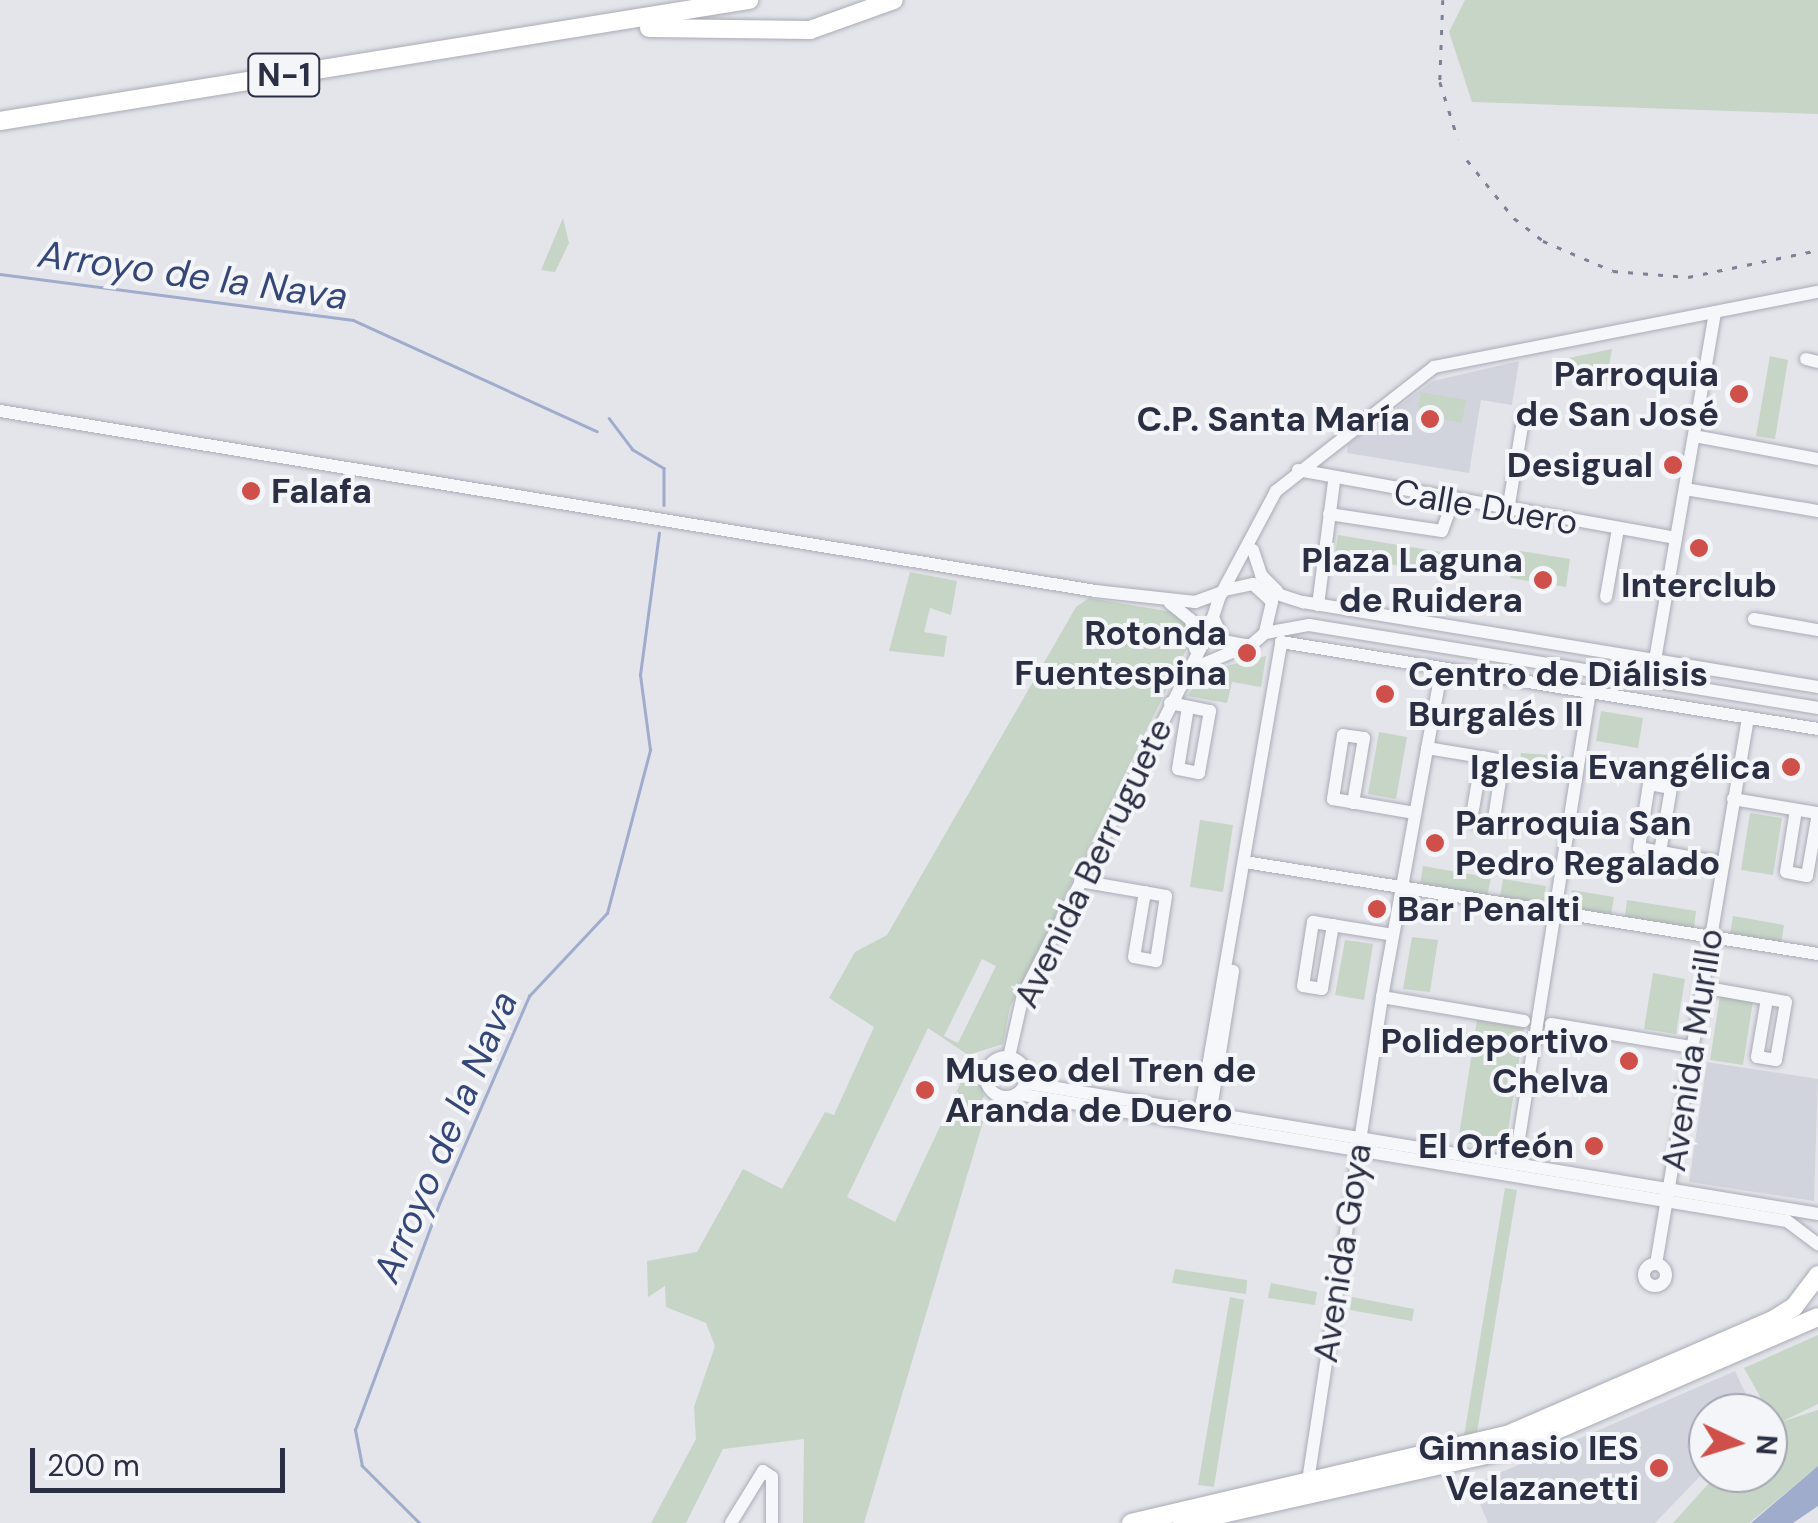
<!DOCTYPE html>
<html>
<head>
<meta charset="utf-8">
<style>
  body { margin:0 }
  #map { position:relative; width:1818px; height:1523px; overflow:hidden; background:#e4e5eb; font-family:"DM Sans",sans-serif }
  div>[style] { position:absolute }
  .built>* { inset:0; background:#d2d4dd }
  .green>* { inset:0; background:#c6d5c5 }
  .water>* { inset:0; background:#9faccb }
  .stream>* { height:2.5px; margin:-1.25px; padding:0 1.25px; transform-origin:1.25px; border-radius:1.25px; background:#9faccb }
  .roads { filter:drop-shadow(0 0 2px #a9abb6) drop-shadow(0 0 2px #a9abb6) }
  .minor>* { height:12px; margin:-6px; padding:0 6px; transform-origin:6px; border-radius:6px; background:#f6f7fa }
  .minor>.ring { margin:-6px; padding:0; box-sizing:content-box; background:none; border:12px solid #f6f7fa; border-radius:50% }
  .highway>* { height:18px; margin:-9px; padding:0 9px; transform-origin:9px; border-radius:9px; background:#fff }
  .rail>* { height:2.5px; margin-top:-1.25px; transform-origin:0; background:repeating-linear-gradient(90deg,#7d8195 0 5px,transparent 0 15px) }
  .dots>* { width:28px; height:28px; translate:-50% -50%; box-sizing:border-box; border:5px solid #f3f5f9; border-radius:50% }
  span { translate:-50% -50%; white-space:nowrap; text-align:center; line-height:1.15; -webkit-text-stroke:8px #f3f5f9; paint-order:stroke }
  .shield-label span { padding:2px 8px; background:#f3f5f9; border:2px solid; border-radius:8px; -webkit-text-stroke-width:0 }
  .shield-label { font-size:32px; color:#2b2f44; font-weight:700 }
  .poi-label { font-size:35px; color:#2b2f44; font-weight:700 }
  .right { translate:-100% -50%; text-align:right }
  .left { translate:0 -50%; text-align:left }
  .street-label { font-size:35px; color:#2b2f44 }
  .water-label { font-size:38px; color:#354678; font-style:italic }
  .north { position:absolute; left:1688px; top:1393px; width:100px; height:100px; box-sizing:border-box; background:#f3f5f9; border:2px solid #a3a6b1; border-radius:50%; rotate:94deg; font-size:28px; font-weight:700; line-height:40px; text-align:center; color:#2b2f44 }
  .north::after { content:''; display:block; margin:auto; width:35px; height:45px; background:#cf504a; clip-path:polygon(50% 0,100% 100%,50% 72%,0 100%) }
  .scale { position:absolute; left:30px; top:1448px; width:255px; height:45px; box-sizing:border-box; border:5px solid #2b2f44; border-top:0; padding-left:12px; font-size:30px; line-height:35px; white-space:nowrap; color:#2b2f44; -webkit-text-stroke:8px #f3f5f9; paint-order:stroke }
</style>
</head>
<body>
<div id="map">
  <div class="built">
    <i style="clip-path:polygon(1519px 361px,1512px 405px,1481px 400px,1469px 473px,1347px 453px,1348px 444px,1433px 381px)"></i>
    <i style="clip-path:polygon(1707px 1062px,1818px 1079px,1814px 1201px,1689px 1182px)"></i>
    <i style="clip-path:polygon(1735px 1371px,1755px 1413px,1708px 1413px,1708px 1468px,1655px 1523px,1488px 1523px,1472px 1485px)"></i>
  </div>
  <div class="green">
    <i style="clip-path:polygon(1465px 0,1818px 0,1818px 114px,1472px 102px,1449px 32px)"></i>
    <i style="clip-path:polygon(563px 218px,569px 243px,555px 272px,541px 270px)"></i>
    <i style="clip-path:polygon(1612px 349px,1606px 383px,1567px 375px,1564px 359px)"></i>
    <i style="clip-path:polygon(1770px 356px,1788px 360px,1775px 439px,1756px 436px)"></i>
    <i style="clip-path:polygon(1421px 392px,1466px 400px,1462px 423px,1417px 415px)"></i>
    <i style="clip-path:polygon(1338px 535px,1447px 553px,1444px 573px,1335px 555px)"></i>
    <i style="clip-path:polygon(1514px 550px,1570px 559px,1566px 587px,1510px 578px)"></i>
    <i style="clip-path:polygon(910px 572px,957px 581px,951px 615px,930px 608px,924px 632px,947px 636px,944px 657px,889px 651px)"></i>
    <i style="clip-path:polygon(evenodd,1089px 598px,1172px 612px,1186px 622px,1188px 646px,1010px 1007px,1003px 1044px,968px 1055px,928px 1028px,847px 1197px,895px 1222px,969px 1065px,975px 1065px,984px 1096px,975px 1113px,983px 1122px,864px 1523px,803px 1523px,804px 1439px,723px 1449px,686px 1523px,651px 1523px,696px 1439px,694px 1407px,715px 1346px,706px 1323px,666px 1307px,665px 1286px,648px 1297px,647px 1261px,697px 1252px,743px 1169px,782px 1189px,825px 1112px,834px 1115px,874px 1027px,829px 998px,855px 952px,887px 935px,1076px 607px,1089px 598px,982px 959px,996px 966px,958px 1043px,944px 1036px,982px 959px)"></i>
    <i style="clip-path:polygon(1266px 656px,1261px 687px,1232px 682px,1227px 703px,1187px 696px,1206px 671px)"></i>
    <i style="clip-path:polygon(1601px 711px,1643px 718px,1638px 748px,1596px 741px)"></i>
    <i style="clip-path:polygon(1379px 732px,1407px 737px,1396px 799px,1368px 794px)"></i>
    <i style="clip-path:polygon(1521px 753px,1564px 756px,1561px 777px,1519px 770px)"></i>
    <i style="clip-path:polygon(1750px 813px,1782px 818px,1773px 875px,1741px 870px)"></i>
    <i style="clip-path:polygon(1200px 820px,1233px 825px,1223px 892px,1190px 887px)"></i>
    <i style="clip-path:polygon(1423px 866px,1491px 878px,1487px 897px,1420px 885px)"></i>
    <i style="clip-path:polygon(1503px 879px,1546px 886px,1544px 904px,1500px 897px)"></i>
    <i style="clip-path:polygon(1572px 890px,1614px 897px,1611px 915px,1569px 909px)"></i>
    <i style="clip-path:polygon(1627px 900px,1696px 911px,1694px 928px,1625px 917px)"></i>
    <i style="clip-path:polygon(1733px 916px,1784px 925px,1781px 943px,1730px 934px)"></i>
    <i style="clip-path:polygon(1412px 937px,1438px 940px,1430px 992px,1403px 989px)"></i>
    <i style="clip-path:polygon(1345px 940px,1373px 944px,1364px 1000px,1335px 995px)"></i>
    <i style="clip-path:polygon(1653px 973px,1685px 979px,1676px 1034px,1644px 1029px)"></i>
    <i style="clip-path:polygon(1720px 996px,1753px 1001px,1743px 1065px,1710px 1060px)"></i>
    <i style="clip-path:polygon(1477px 1020px,1524px 1028px,1505px 1150px,1458px 1142px)"></i>
    <i style="clip-path:polygon(1505px 1188px,1517px 1190px,1477px 1432px,1464px 1436px)"></i>
    <i style="clip-path:polygon(1175px 1269px,1247px 1280px,1246px 1294px,1172px 1283px)"></i>
    <i style="clip-path:polygon(1271px 1283px,1317px 1292px,1315px 1305px,1268px 1298px)"></i>
    <i style="clip-path:polygon(1230px 1297px,1244px 1300px,1214px 1487px,1198px 1485px)"></i>
    <i style="clip-path:polygon(1352px 1297px,1414px 1309px,1412px 1321px,1350px 1310px)"></i>
    <i style="clip-path:polygon(1818px 1335px,1818px 1404px,1781px 1422px,1818px 1410px,1818px 1466px,1749px 1523px,1673px 1523px,1718px 1473px,1768px 1473px,1768px 1425px,1775px 1423px,1744px 1368px)"></i>
  </div>
  <div class="water">
    <i style="clip-path:polygon(1818px 1466px,1818px 1506px,1793px 1523px,1751px 1523px)"></i>
  </div>
  <div class="stream">
    <i style="left:0;top:274px;width:356px;rotate:7.4deg"></i>
    <i style="left:353px;top:320px;width:268px;rotate:24.5deg"></i>
    <i style="left:609px;top:418px;width:39px;rotate:53deg"></i>
    <i style="left:632px;top:449px;width:37px;rotate:31deg"></i>
    <i style="left:664px;top:468px;width:37px;rotate:90deg"></i>
    <i style="left:419px;top:1523px;width:81px;rotate:-135deg"></i>
    <i style="left:362px;top:1466px;width:37px;rotate:-101deg"></i>
    <i style="left:355px;top:1430px;width:241px;rotate:-69.6deg"></i>
    <i style="left:439px;top:1204px;width:227px;rotate:-66.6deg"></i>
    <i style="left:529px;top:996px;width:114px;rotate:-46.8deg"></i>
    <i style="left:607px;top:913px;width:169px;rotate:-75.2deg"></i>
    <i style="left:650px;top:750px;width:76px;rotate:-97.6deg"></i>
    <i style="left:640px;top:675px;width:143px;rotate:-82.4deg"></i>
  </div>
  <div class="roads">
    <div class="minor">
      <i style="left:1806px;top:359px;width:12px;rotate:14deg"></i>
      <i style="left:0;top:411px;width:1110px;rotate:9.33deg"></i>
      <i style="left:1095px;top:591px;width:101px;rotate:6.3deg"></i>
      <i style="left:1195px;top:602px;width:30px;rotate:-20deg"></i>
      <i style="left:1694px;top:436px;width:126px;rotate:10.5deg"></i>
      <i style="left:1298px;top:470px;width:384px;rotate:10.2deg"></i>
      <i style="left:1685px;top:489px;width:135px;rotate:9.4deg"></i>
      <i style="left:1508px;top:510px;width:97px;rotate:-80.5deg"></i>
      <i style="left:1329px;top:514px;width:114px;rotate:8.6deg"></i>
      <i style="left:1442px;top:531px;width:32px;rotate:-70deg"></i>
      <i style="left:1253px;top:550px;width:26px;rotate:72deg"></i>
      <i style="left:1261px;top:575px;width:23px;rotate:45deg"></i>
      <i style="left:1225px;top:590px;width:29px;rotate:-12deg"></i>
      <i style="left:1253px;top:584px;width:26px;rotate:43deg"></i>
      <i style="left:1272px;top:602px;width:32px;rotate:103deg"></i>
      <i style="left:1265px;top:633px;width:20px;rotate:139deg"></i>
      <i style="left:1250px;top:646px;width:26px;rotate:-169deg"></i>
      <i style="left:1224px;top:641px;width:26px;rotate:-115deg"></i>
      <i style="left:1213px;top:617px;width:22px;rotate:-72deg"></i>
      <i style="left:1220px;top:596px;width:119px;rotate:-61.9deg"></i>
      <i style="left:1276px;top:491px;width:201px;rotate:-38.1deg"></i>
      <i style="left:1434px;top:367px;width:391px;rotate:-11.1deg"></i>
      <i style="left:1265px;top:590px;width:40px;rotate:18deg"></i>
      <i style="left:1303px;top:602px;width:522px;rotate:9.37deg"></i>
      <i style="left:1606px;top:597px;width:69px;rotate:-80deg"></i>
      <i style="left:1170px;top:603px;width:27px;rotate:39deg"></i>
      <i style="left:1191px;top:620px;width:29px;rotate:82deg"></i>
      <i style="left:1318px;top:605px;width:125px;rotate:-82.6deg"></i>
      <i style="left:1754px;top:619px;width:65px;rotate:9.8deg"></i>
      <i style="left:1265px;top:633px;width:45px;rotate:-10.3deg"></i>
      <i style="left:1309px;top:625px;width:516px;rotate:9.26deg"></i>
      <i style="left:1655px;top:660px;width:353px;rotate:-80.2deg"></i>
      <i style="left:1189px;top:670px;width:60px;rotate:-22.7deg"></i>
      <i style="left:1170px;top:703px;width:41px;rotate:11.3deg"></i>
      <i style="left:1210px;top:711px;width:63px;rotate:100.1deg"></i>
      <i style="left:1199px;top:773px;width:21px;rotate:-169deg"></i>
      <i style="left:1178px;top:769px;width:63px;rotate:-80.8deg"></i>
      <i style="left:1427px;top:748px;width:56px;rotate:9.3deg"></i>
      <i style="left:1482px;top:757px;width:21px;rotate:11deg"></i>
      <i style="left:1503px;top:761px;width:65px;rotate:98.9deg"></i>
      <i style="left:1493px;top:825px;width:22px;rotate:-170deg"></i>
      <i style="left:1471px;top:821px;width:65px;rotate:-80.2deg"></i>
      <i style="left:1733px;top:799px;width:86px;rotate:9.4deg"></i>
      <i style="left:1818px;top:813px;width:64px;rotate:99.9deg"></i>
      <i style="left:1807px;top:876px;width:21px;rotate:-169deg"></i>
      <i style="left:1786px;top:872px;width:63px;rotate:-80.8deg"></i>
      <i style="left:1353px;top:803px;width:66px;rotate:-80.4deg"></i>
      <i style="left:1364px;top:738px;width:21px;rotate:-172deg"></i>
      <i style="left:1343px;top:735px;width:65px;rotate:98.9deg"></i>
      <i style="left:1333px;top:799px;width:83px;rotate:9.7deg"></i>
      <i style="left:1660px;top:852px;width:65px;rotate:-80.2deg"></i>
      <i style="left:1671px;top:788px;width:22px;rotate:-170deg"></i>
      <i style="left:1649px;top:784px;width:65px;rotate:98.9deg"></i>
      <i style="left:1639px;top:848px;width:84px;rotate:10.2deg"></i>
      <i style="left:1251px;top:863px;width:574px;rotate:9.12deg"></i>
      <i style="left:1080px;top:881px;width:87px;rotate:9.9deg"></i>
      <i style="left:1166px;top:896px;width:66px;rotate:98.7deg"></i>
      <i style="left:1156px;top:961px;width:22px;rotate:-170deg"></i>
      <i style="left:1134px;top:957px;width:66px;rotate:-80.4deg"></i>
      <i style="left:1333px;top:925px;width:65px;rotate:99.8deg"></i>
      <i style="left:1322px;top:989px;width:19px;rotate:-171deg"></i>
      <i style="left:1303px;top:986px;width:65px;rotate:-81.1deg"></i>
      <i style="left:1313px;top:922px;width:81px;rotate:9.2deg"></i>
      <i style="left:1702px;top:987px;width:85px;rotate:10.1deg"></i>
      <i style="left:1786px;top:1002px;width:59px;rotate:99.8deg"></i>
      <i style="left:1776px;top:1060px;width:19px;rotate:-171deg"></i>
      <i style="left:1757px;top:1057px;width:59px;rotate:-80.2deg"></i>
      <i style="left:1382px;top:997px;width:144px;rotate:9.6deg"></i>
      <i style="left:1551px;top:1024px;width:143px;rotate:9.3deg"></i>
      <i class="ring" style="left:986px;top:1057px;width:28px;height:28px"></i>
      <i style="left:1009px;top:1057px;width:64px;rotate:-77.3deg"></i>
      <i style="left:1023px;top:995px;width:417px;rotate:-62.9deg"></i>
      <i style="left:1026px;top:1083px;width:803px;rotate:9.39deg"></i>
      <i style="left:1018px;top:1094px;width:779px;rotate:9.38deg"></i>
      <i style="left:1787px;top:1221px;width:39px;rotate:37deg"></i>
      <i style="left:1200px;top:1113px;width:478px;rotate:-80.2deg"></i>
      <i style="left:1281px;top:642px;width:544px;rotate:9.2deg"></i>
      <i style="left:1210px;top:1115px;width:146px;rotate:-80.9deg"></i>
      <i style="left:1515px;top:1164px;width:478px;rotate:-81deg"></i>
      <i class="ring" style="left:1644px;top:1264px;width:10px;height:10px"></i>
      <i style="left:1656px;top:1264px;width:554px;rotate:-80.44deg"></i>
      <i style="left:1302px;top:1484px;width:7px;rotate:-27deg"></i>
      <i style="left:1308px;top:1481px;width:490px;rotate:-81.3deg"></i>
      <i style="left:1382px;top:997px;width:331px;rotate:-79.7deg"></i>
      <i style="left:731px;top:1523px;width:61px;rotate:-58.4deg"></i>
      <i style="left:763px;top:1471px;width:11px;rotate:34deg"></i>
      <i style="left:772px;top:1477px;width:46px;rotate:90deg"></i>
    </div>
    <div class="highway">
      <i style="left:649px;top:28px;width:161px;rotate:0.7deg"></i>
      <i style="left:810px;top:30px;width:89px;rotate:-19.7deg"></i>
      <i style="left:0;top:121px;width:759px;rotate:-9.18deg"></i>
      <i style="left:1131px;top:1523px;width:386px;rotate:-13.2deg"></i>
      <i style="left:1507px;top:1435px;width:290px;rotate:-23.4deg"></i>
      <i style="left:1773px;top:1320px;width:25px;rotate:-32deg"></i>
      <i style="left:1794px;top:1307px;width:40px;rotate:-53deg"></i>
      <i style="left:1182px;top:1523px;width:339px;rotate:-12.6deg"></i>
      <i style="left:1513px;top:1449px;width:332px;rotate:-23.4deg"></i>
    </div>
  </div>
  <div class="rail">
    <i style="left:1443px;top:0;width:82px;rotate:92.1deg"></i>
    <i style="left:1440px;top:82px;width:60px;rotate:72.5deg"></i>
    <i style="left:1467px;top:160px;width:75px;rotate:51deg"></i>
    <i style="left:1514px;top:218px;width:37px;rotate:38deg"></i>
    <i style="left:1543px;top:241px;width:76px;rotate:23.2deg"></i>
    <i style="left:1613px;top:271px;width:75px;rotate:4.6deg"></i>
    <i style="left:1688px;top:277px;width:133px;rotate:-11.7deg"></i>
  </div>
  <div class="dots">
    <i style="left:1739px;top:394px;background:#cf504a"></i>
    <i style="left:1430px;top:419px;background:#cf504a"></i>
    <i style="left:1673px;top:465px;background:#cf504a"></i>
    <i style="left:251px;top:491px;background:#cf504a"></i>
    <i style="left:1699px;top:548px;background:#cf504a"></i>
    <i style="left:1543px;top:580px;background:#cf504a"></i>
    <i style="left:1247px;top:653px;background:#cf504a"></i>
    <i style="left:1385px;top:694px;background:#cf504a"></i>
    <i style="left:1791px;top:767px;background:#cf504a"></i>
    <i style="left:1435px;top:843px;background:#cf504a"></i>
    <i style="left:1377px;top:909px;background:#cf504a"></i>
    <i style="left:1629px;top:1061px;background:#cf504a"></i>
    <i style="left:925px;top:1090px;background:#cf504a"></i>
    <i style="left:1594px;top:1146px;background:#cf504a"></i>
    <i style="left:1659px;top:1468px;background:#cf504a"></i>
  </div>
  <div class="shield-label">
    <span style="left:284px;top:75px">N-1</span>
  </div>
  <div class="poi-label">
    <span class="right" style="left:1719px;top:394px">Parroquia<br>de San José</span>
    <span class="right" style="left:1410px;top:419px">C.P. Santa María</span>
    <span class="right" style="left:1653px;top:465px">Desigual</span>
    <span class="left" style="left:271px;top:491px">Falafa</span>
    <span class="right" style="left:1523px;top:580px">Plaza Laguna<br>de Ruidera</span>
    <span style="left:1699px;top:585px">Interclub</span>
    <span class="right" style="left:1227px;top:653px">Rotonda<br>Fuentespina</span>
    <span class="left" style="left:1408px;top:694px">Centro de Diálisis<br>Burgalés II</span>
    <span class="right" style="left:1771px;top:767px">Iglesia Evangélica</span>
    <span class="left" style="left:1455px;top:843px">Parroquia San<br>Pedro Regalado</span>
    <span class="left" style="left:1397px;top:909px">Bar Penalti</span>
    <span class="right" style="left:1609px;top:1061px">Polideportivo<br>Chelva</span>
    <span class="left" style="left:945px;top:1090px">Museo del Tren de<br>Aranda de Duero</span>
    <span class="right" style="left:1574px;top:1146px">El Orfeón</span>
    <span class="right" style="left:1639px;top:1468px">Gimnasio IES<br>Velazanetti</span>
  </div>
  <div class="street-label">
    <span style="left:1486px;top:507px;rotate:10deg">Calle Duero</span>
    <span style="left:1093px;top:863px;rotate:-64deg">Avenida Berruguete</span>
    <span style="left:1692px;top:1050px;rotate:-81deg">Avenida Murillo</span>
    <span style="left:1342px;top:1253px;rotate:-81deg">Avenida Goya</span>
  </div>
  <div class="water-label">
    <span style="left:193px;top:276px;rotate:8deg">Arroyo de la Nava</span>
    <span style="left:446px;top:1137px;rotate:-67deg">Arroyo de la Nava</span>
  </div>
  <div class="north">N</div>
  <div class="scale">200 m</div>
</div>
</body>
</html>
